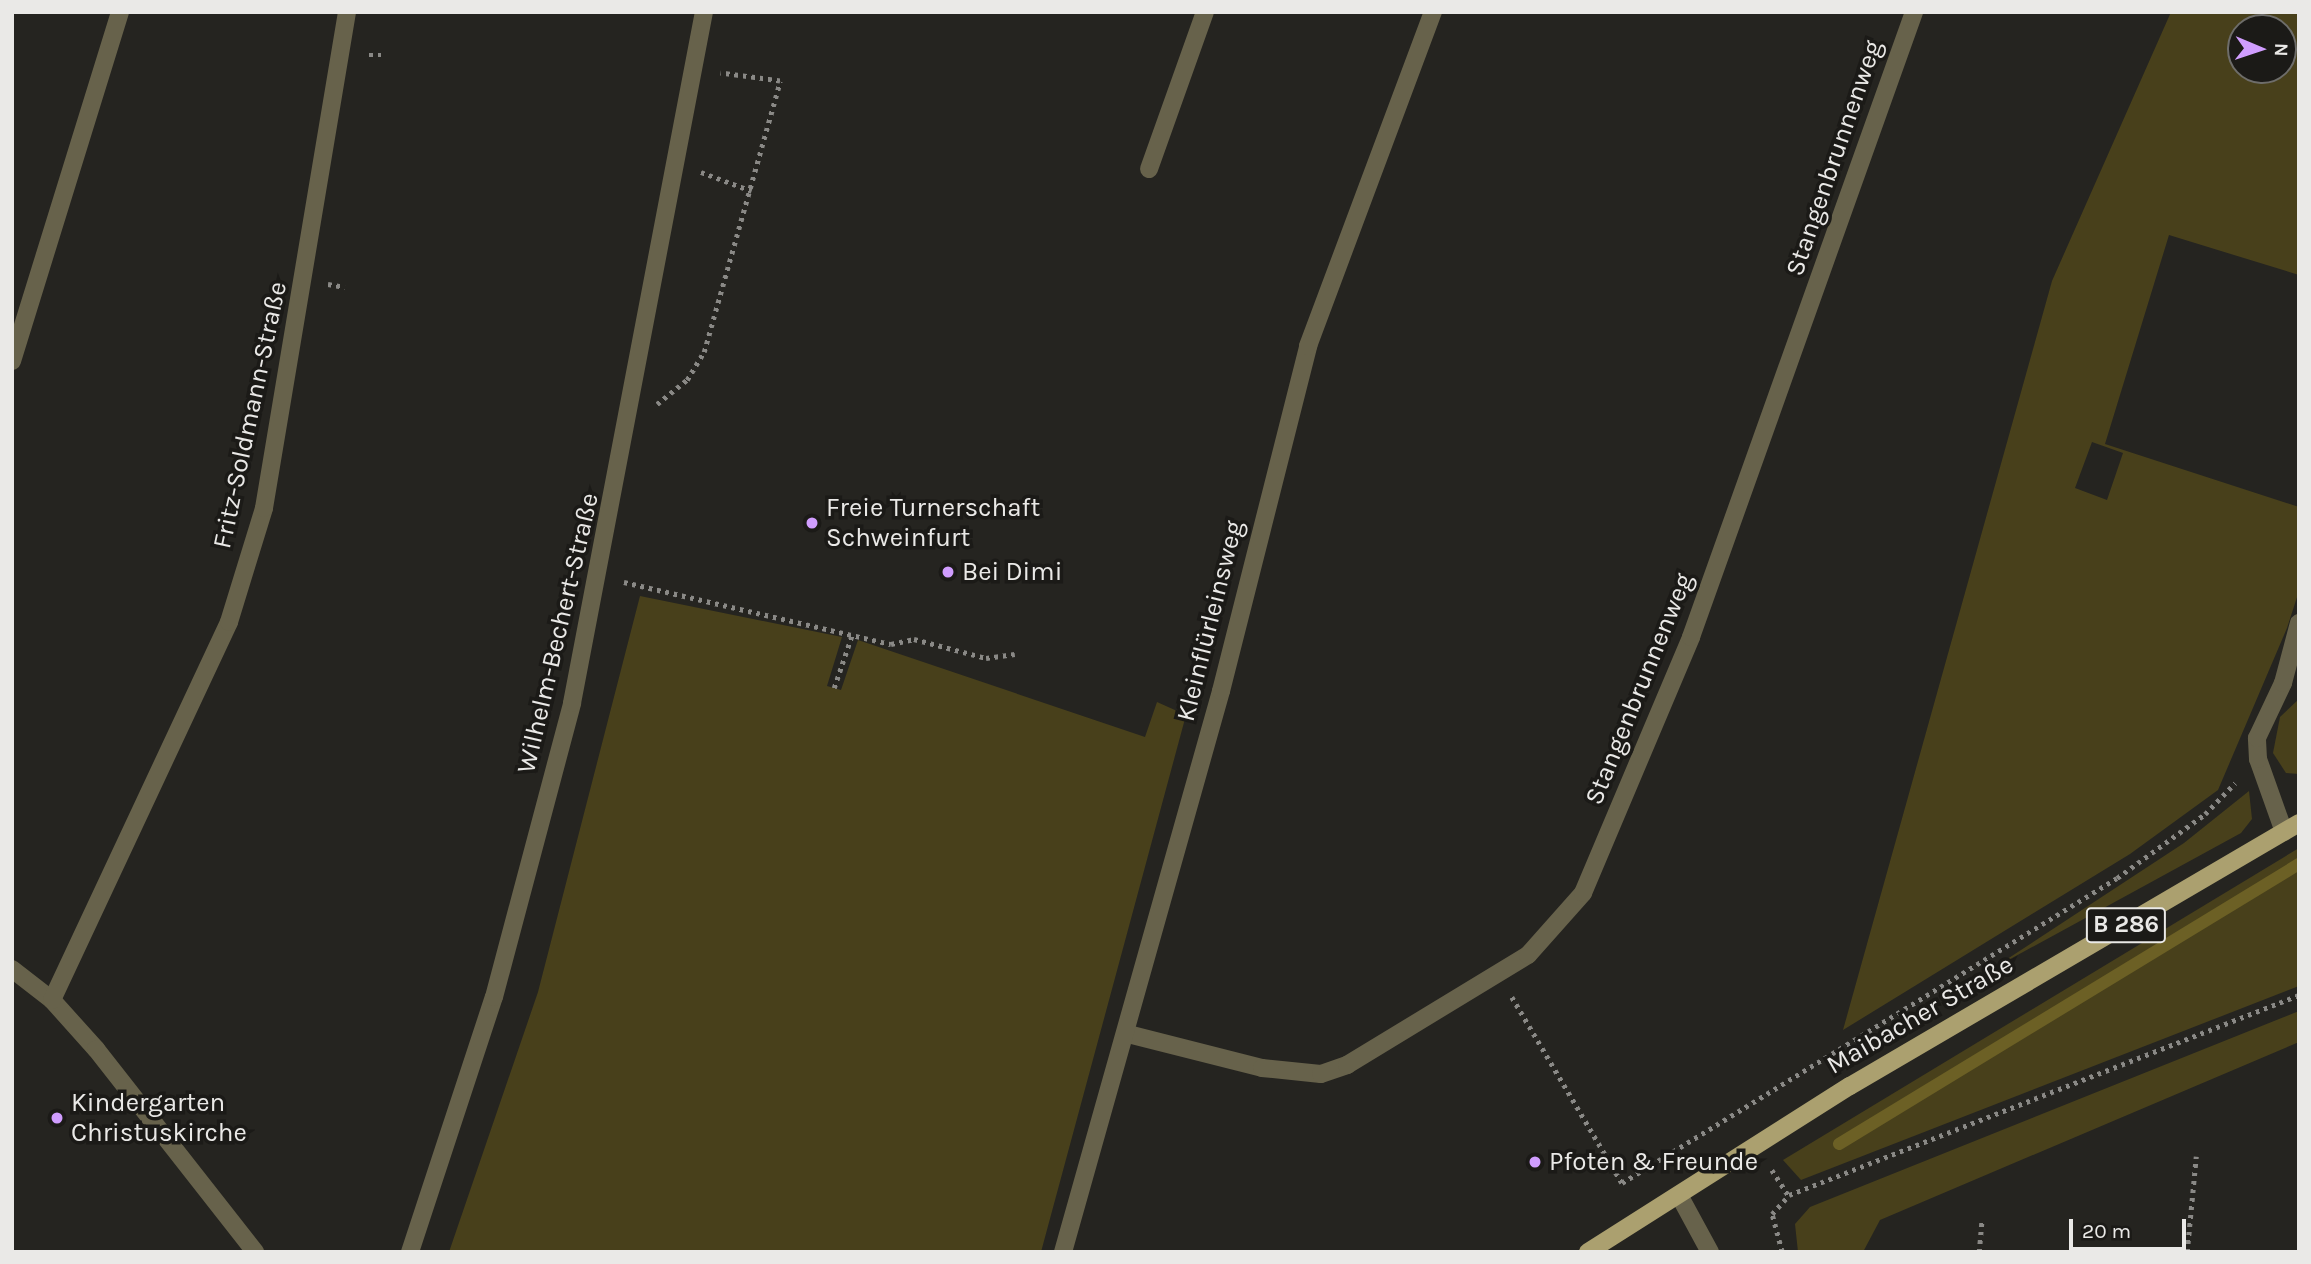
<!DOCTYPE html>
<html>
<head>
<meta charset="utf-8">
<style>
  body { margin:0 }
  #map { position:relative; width:2311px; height:1264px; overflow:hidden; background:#252420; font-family:Karla,sans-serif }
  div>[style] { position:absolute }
  .green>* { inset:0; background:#48401b }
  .stream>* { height:12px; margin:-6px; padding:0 6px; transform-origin:6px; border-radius:6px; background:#6c6025 }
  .path>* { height:4.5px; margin-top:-2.25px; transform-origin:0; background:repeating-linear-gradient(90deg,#8a8986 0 3.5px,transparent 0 8.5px) }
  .minor>* { height:18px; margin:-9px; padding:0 9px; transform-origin:9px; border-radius:9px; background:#67624b }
  .primary>* { height:18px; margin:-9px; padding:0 9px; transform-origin:9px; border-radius:9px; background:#aba06f }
  .dots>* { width:19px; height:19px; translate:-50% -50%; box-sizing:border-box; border:4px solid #1b1a17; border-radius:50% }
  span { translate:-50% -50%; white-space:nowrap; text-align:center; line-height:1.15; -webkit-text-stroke:7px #1b1a17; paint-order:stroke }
  .shield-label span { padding:2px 5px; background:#1b1a17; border:2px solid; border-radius:5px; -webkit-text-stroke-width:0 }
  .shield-label { font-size:24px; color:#eae9e7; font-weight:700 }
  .street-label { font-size:26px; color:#eae9e7 }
  .poi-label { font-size:26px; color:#eae9e7 }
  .left { translate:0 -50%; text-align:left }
  .frame { position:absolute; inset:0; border:14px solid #eae9e7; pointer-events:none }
  .north { position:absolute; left:2227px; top:14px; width:70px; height:70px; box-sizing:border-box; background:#1b1a17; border:2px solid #6e6d6a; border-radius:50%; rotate:92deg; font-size:19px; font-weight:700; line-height:28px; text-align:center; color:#eae9e7 }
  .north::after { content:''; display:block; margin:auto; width:24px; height:32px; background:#d09dfe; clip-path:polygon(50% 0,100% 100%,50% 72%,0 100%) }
  .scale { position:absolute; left:2069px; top:1219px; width:117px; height:32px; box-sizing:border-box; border:4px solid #eae9e7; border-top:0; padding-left:9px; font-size:21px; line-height:24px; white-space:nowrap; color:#eae9e7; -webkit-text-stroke:5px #1b1a17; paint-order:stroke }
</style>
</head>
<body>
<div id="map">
  <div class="green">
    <i style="clip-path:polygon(evenodd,2171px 12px,2299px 12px,2299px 275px,2169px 235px,2105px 444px,2299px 507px,2299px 591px,2287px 628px,2218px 790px,2130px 854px,1843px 1030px,2052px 281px,2171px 12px,2241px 28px,2283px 28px,2283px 70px,2241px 70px,2241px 28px,2171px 12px,2092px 442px,2123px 453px,2107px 500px,2075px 488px,2092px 442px)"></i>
    <i style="clip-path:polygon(640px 596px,842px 637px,827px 686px,841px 690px,858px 640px,1145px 737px,1157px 702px,1186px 715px,1041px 1252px,449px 1252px,538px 992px)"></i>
    <i style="clip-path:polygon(2299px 699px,2299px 774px,2286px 773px,2273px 753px,2280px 717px)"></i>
    <i style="clip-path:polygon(2249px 791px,2252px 819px,2241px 833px,1992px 969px,2184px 843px)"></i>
    <i style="clip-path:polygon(2299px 848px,2299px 986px,1801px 1180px,1783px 1160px)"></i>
    <i style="clip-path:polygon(2299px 1011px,2299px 1042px,1880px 1220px,1863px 1252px,1798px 1252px,1795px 1224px,1810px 1207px)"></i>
  </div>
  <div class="stream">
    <i style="left:1839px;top:1144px;width:539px;rotate:-31.33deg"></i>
  </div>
  <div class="path">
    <i style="left:369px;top:55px;width:16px"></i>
    <i style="left:701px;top:172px;width:54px;rotate:20.4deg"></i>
    <i style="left:328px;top:284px;width:17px;rotate:10deg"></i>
    <i style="left:657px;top:404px;width:38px;rotate:-39deg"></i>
    <i style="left:687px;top:380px;width:33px;rotate:-59deg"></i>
    <i style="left:704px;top:352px;width:281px;rotate:-74.3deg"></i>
    <i style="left:780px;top:81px;width:60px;rotate:-172.3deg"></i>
    <i style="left:624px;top:582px;width:274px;rotate:13.1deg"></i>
    <i style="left:891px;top:644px;width:24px;rotate:-12deg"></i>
    <i style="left:914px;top:639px;width:74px;rotate:14.8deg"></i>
    <i style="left:986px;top:658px;width:29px;rotate:-8deg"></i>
    <i style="left:834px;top:688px;width:59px;rotate:-71.3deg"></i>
    <i style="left:1512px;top:997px;width:216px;rotate:59.4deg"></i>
    <i style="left:1622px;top:1183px;width:581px;rotate:-31.64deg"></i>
    <i style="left:2117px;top:878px;width:109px;rotate:-36deg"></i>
    <i style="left:2205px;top:814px;width:43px;rotate:-45.9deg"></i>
    <i style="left:1772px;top:1170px;width:30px;rotate:57deg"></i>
    <i style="left:1782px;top:1252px;width:39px;rotate:-105deg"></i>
    <i style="left:1772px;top:1214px;width:25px;rotate:-48deg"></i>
    <i style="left:1789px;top:1195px;width:548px;rotate:-21.41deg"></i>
    <i style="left:1979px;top:1252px;width:33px;rotate:-85deg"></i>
    <i style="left:2187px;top:1252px;width:96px;rotate:-84.6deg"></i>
  </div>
  <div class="minor">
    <i style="left:1149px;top:169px;width:167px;rotate:-70.4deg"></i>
    <i style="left:12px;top:361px;width:365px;rotate:-72.8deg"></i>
    <i style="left:2284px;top:832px;width:77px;rotate:-109.6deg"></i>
    <i style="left:2258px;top:759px;width:21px;rotate:-93deg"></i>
    <i style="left:2257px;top:738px;width:61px;rotate:-64.7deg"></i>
    <i style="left:2283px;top:683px;width:62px;rotate:-75.1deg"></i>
    <i style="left:12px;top:969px;width:51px;rotate:37.8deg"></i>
    <i style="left:52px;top:1000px;width:66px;rotate:48.1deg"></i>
    <i style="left:96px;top:1049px;width:258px;rotate:51.9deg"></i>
    <i style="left:52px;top:1000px;width:417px;rotate:-64.9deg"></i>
    <i style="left:229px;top:622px;width:119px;rotate:-72.9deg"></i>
    <i style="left:264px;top:508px;width:503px;rotate:-80.5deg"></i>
    <i style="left:1128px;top:1034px;width:138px;rotate:14.2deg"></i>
    <i style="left:1262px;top:1068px;width:59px;rotate:5.8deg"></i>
    <i style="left:1321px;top:1074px;width:28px;rotate:-19deg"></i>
    <i style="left:1347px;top:1065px;width:212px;rotate:-31.3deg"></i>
    <i style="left:1528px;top:955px;width:83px;rotate:-48.4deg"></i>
    <i style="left:1583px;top:893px;width:278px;rotate:-67.1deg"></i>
    <i style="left:1691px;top:637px;width:664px;rotate:-70.36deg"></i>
    <i style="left:1679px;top:1195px;width:65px;rotate:61.5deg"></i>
    <i style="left:410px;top:1252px;width:268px;rotate:-71.8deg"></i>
    <i style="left:494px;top:997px;width:304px;rotate:-75.1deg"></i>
    <i style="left:572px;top:703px;width:703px;rotate:-79.19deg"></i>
    <i style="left:1063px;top:1252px;width:583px;rotate:-74.27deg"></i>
    <i style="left:1221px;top:691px;width:356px;rotate:-75.8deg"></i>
    <i style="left:1308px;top:346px;width:357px;rotate:-69.5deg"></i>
  </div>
  <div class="primary">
    <i style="left:1588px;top:1252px;width:310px;rotate:-32.4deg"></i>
    <i style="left:1850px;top:1086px;width:520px;rotate:-30.36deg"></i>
  </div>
  <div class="dots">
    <i style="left:812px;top:523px;background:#d09dfe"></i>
    <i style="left:948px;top:572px;background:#d09dfe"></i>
    <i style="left:57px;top:1118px;background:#d09dfe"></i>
    <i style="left:1535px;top:1162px;background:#d09dfe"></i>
  </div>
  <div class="shield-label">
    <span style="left:2126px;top:925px">B 286</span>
  </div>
  <div class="street-label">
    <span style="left:1834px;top:158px;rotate:-71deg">Stangenbrunnenweg</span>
    <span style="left:250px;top:415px;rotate:-78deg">Fritz-Soldmann-Straße</span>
    <span style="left:1210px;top:621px;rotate:-76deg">Kleinflürleinsweg</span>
    <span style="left:558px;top:633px;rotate:-77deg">Wilhelm-Bechert-Straße</span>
    <span style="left:1639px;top:689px;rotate:-68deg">Stangenbrunnenweg</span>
    <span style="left:1920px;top:1015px;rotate:-30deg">Maibacher Straße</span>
  </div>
  <div class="poi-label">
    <span class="left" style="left:826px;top:523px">Freie Turnerschaft<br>Schweinfurt</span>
    <span class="left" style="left:962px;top:572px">Bei Dimi</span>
    <span class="left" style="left:71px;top:1118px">Kindergarten<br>Christuskirche</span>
    <span class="left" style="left:1549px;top:1162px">Pfoten &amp; Freunde</span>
  </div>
  <div class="frame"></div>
  <div class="north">N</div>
  <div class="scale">20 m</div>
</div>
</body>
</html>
